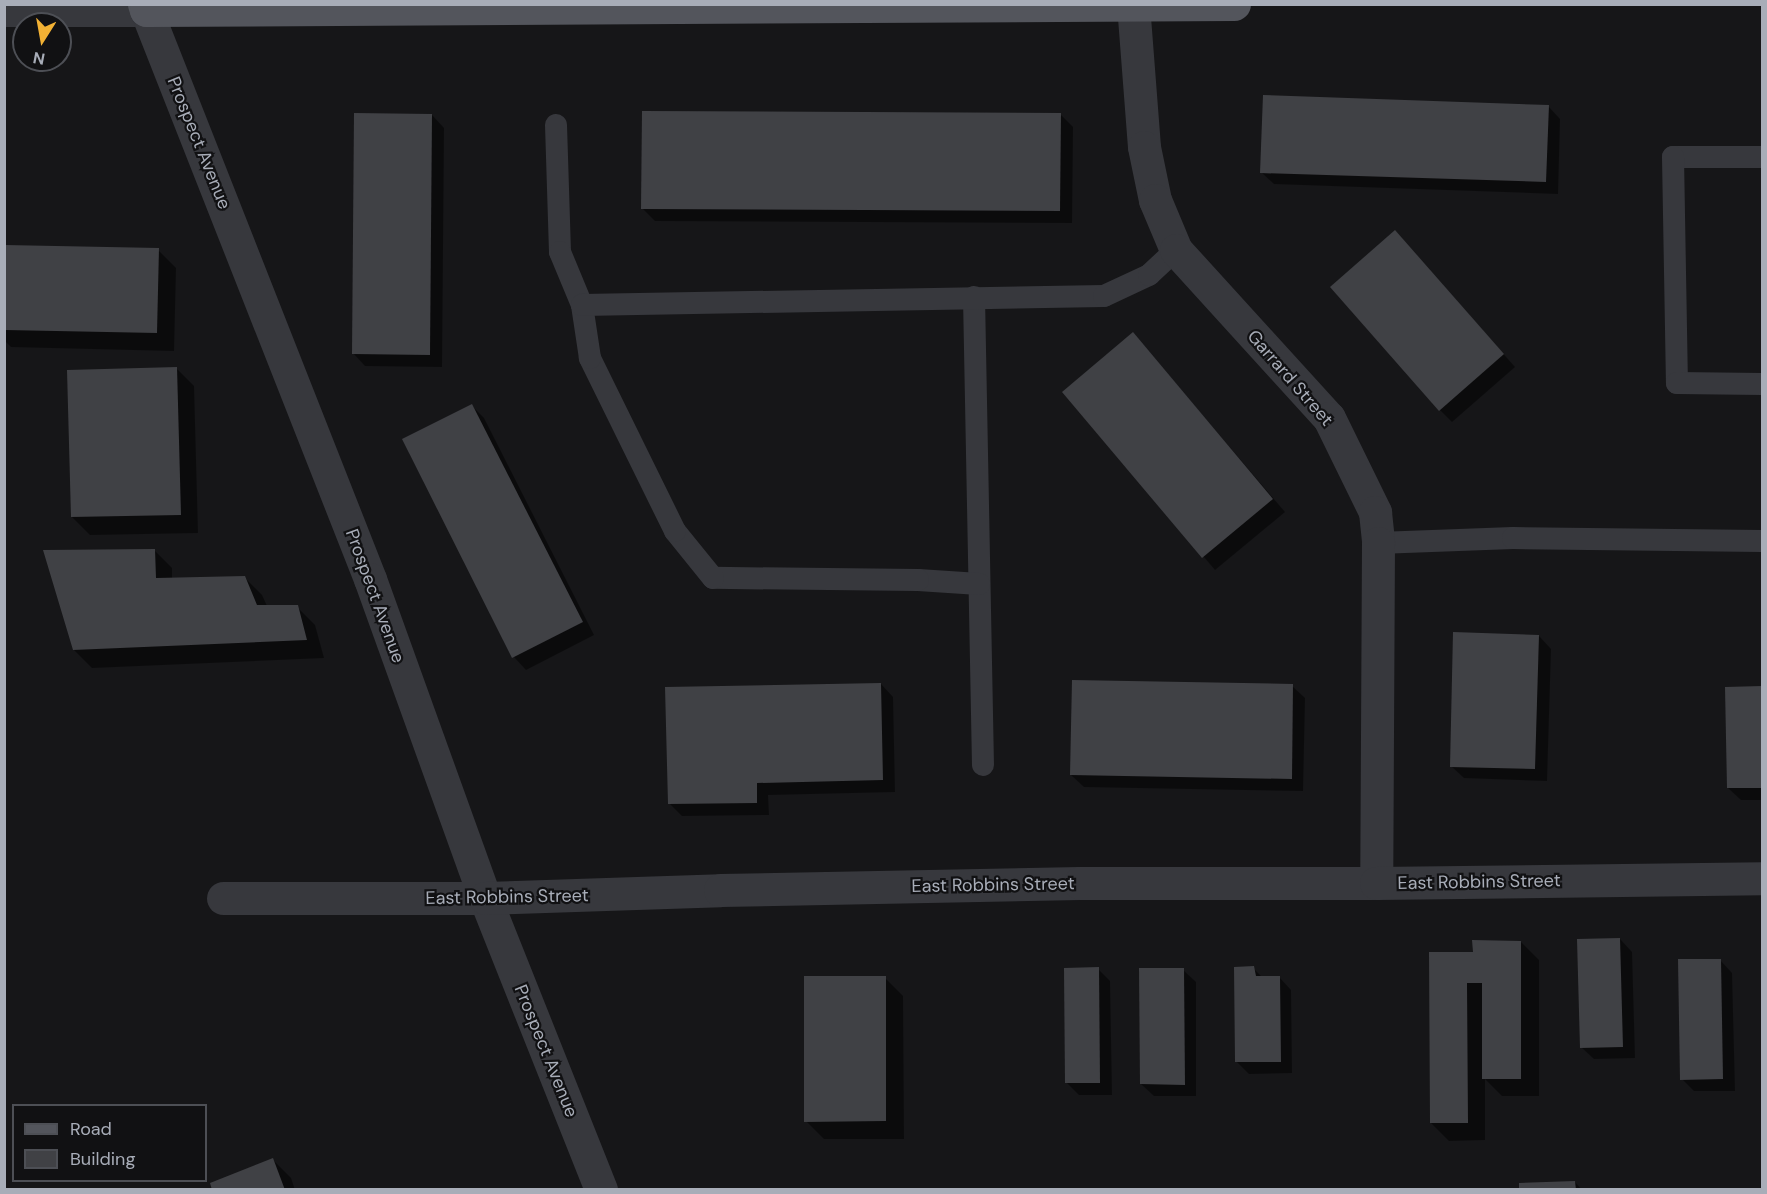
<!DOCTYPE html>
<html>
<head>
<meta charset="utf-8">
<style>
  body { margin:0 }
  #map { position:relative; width:1767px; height:1194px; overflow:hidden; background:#161618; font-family:"DM Sans",sans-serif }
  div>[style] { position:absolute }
  .shadow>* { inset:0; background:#0007 }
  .building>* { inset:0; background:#404145 }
  .service>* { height:22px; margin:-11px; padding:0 11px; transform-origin:11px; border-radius:11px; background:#37383d }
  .minor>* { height:33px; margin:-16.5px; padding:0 16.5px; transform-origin:16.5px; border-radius:16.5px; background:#37383d }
  .primary>* { height:33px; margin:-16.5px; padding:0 16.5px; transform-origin:16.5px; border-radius:16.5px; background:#53555c }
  span { translate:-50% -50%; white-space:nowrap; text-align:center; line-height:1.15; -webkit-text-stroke:4.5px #111113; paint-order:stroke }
  .street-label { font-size:18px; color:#a8adb8 }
  .frame { position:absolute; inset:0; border:6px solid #a8adb8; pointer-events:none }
  .legend { position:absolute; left:12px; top:1104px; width:195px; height:78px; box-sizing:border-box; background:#111113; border:2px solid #4d4f55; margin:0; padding:8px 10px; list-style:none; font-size:18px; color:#a8adb8 }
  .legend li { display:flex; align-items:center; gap:12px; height:30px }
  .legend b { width:30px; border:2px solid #4d4f55 }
  .north { position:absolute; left:12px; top:12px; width:60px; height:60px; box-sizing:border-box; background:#111113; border:2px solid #4d4f55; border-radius:50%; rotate:191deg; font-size:16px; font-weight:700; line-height:24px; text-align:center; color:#a8adb8 }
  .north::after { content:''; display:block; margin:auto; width:21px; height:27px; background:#f2b134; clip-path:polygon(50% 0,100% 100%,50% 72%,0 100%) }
</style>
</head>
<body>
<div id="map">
  <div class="shadow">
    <i style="clip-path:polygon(1548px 106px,1560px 119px,1558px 194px,1274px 184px,1261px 172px)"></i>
    <i style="clip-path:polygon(1060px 114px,1073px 127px,1072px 223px,655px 221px,643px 209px)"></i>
    <i style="clip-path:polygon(432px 115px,444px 128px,442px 367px,365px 366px,353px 353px)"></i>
    <i style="clip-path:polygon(1407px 245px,1515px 367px,1452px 422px,1440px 410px)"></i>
    <i style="clip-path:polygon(4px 246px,158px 250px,176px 268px,174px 351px,11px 347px,4px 340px)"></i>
    <i style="clip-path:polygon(1133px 334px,1285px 512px,1215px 570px,1064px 392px)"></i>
    <i style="clip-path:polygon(176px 368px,194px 386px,198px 533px,90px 535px,72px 517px)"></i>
    <i style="clip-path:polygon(472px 406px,484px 418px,594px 635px,526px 670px,514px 657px,404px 440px)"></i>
    <i style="clip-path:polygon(154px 550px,172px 568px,172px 579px,244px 577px,262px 595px,267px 606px,297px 607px,315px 625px,324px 658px,92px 668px,74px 650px)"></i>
    <i style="clip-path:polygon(1539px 636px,1551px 649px,1547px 781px,1464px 778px,1451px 766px)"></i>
    <i style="clip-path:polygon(881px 684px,893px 697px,895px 792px,768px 795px,769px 815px,682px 816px,670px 804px)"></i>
    <i style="clip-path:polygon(1292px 686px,1305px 698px,1303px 791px,1084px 787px,1071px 775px)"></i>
    <i style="clip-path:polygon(1762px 687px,1762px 800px,1741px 800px,1728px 788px,1726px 688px)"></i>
    <i style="clip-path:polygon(1620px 939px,1632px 952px,1635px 1058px,1594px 1059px,1581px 1047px)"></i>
    <i style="clip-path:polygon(1521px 942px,1539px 960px,1539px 1096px,1502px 1096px,1485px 1079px,1485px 1140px,1449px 1141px,1431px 1123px,1474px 954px)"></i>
    <i style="clip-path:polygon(1720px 960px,1732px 973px,1735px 1091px,1694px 1091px,1682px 1079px)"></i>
    <i style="clip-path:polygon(1253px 968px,1263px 978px,1279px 977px,1291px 990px,1292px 1073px,1249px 1074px,1236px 1061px)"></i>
    <i style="clip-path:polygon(1098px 969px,1110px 981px,1112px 1095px,1079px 1095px,1067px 1083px)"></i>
    <i style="clip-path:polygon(1183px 970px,1196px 982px,1196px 1096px,1154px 1096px,1141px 1084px)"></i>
    <i style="clip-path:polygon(885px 978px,903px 996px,904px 1139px,824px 1139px,806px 1121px)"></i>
    <i style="clip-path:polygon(273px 1160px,291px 1178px,295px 1190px,214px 1190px)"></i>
    <i style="clip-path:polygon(1575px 1182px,1582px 1190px,1521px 1190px)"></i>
  </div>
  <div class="building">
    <i style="clip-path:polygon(1263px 95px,1549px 105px,1546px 182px,1260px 173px)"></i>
    <i style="clip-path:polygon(642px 111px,1061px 113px,1060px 211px,641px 209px)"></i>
    <i style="clip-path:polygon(354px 113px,432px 114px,430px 355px,352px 354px)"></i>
    <i style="clip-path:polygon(1395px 230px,1504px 354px,1439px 411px,1330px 287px)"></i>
    <i style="clip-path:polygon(5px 245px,159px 248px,157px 333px,5px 330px)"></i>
    <i style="clip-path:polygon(1133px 332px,1273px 499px,1202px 558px,1062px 392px)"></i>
    <i style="clip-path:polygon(177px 367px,181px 515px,71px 517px,67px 370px)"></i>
    <i style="clip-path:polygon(472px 404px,583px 622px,512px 658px,402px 439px)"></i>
    <i style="clip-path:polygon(155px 549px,156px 578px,245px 576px,257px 605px,298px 605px,307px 640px,73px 650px,43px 550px)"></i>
    <i style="clip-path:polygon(1453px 632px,1539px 635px,1535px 769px,1450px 767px)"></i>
    <i style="clip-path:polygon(1072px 680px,1293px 684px,1292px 779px,1070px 775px)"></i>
    <i style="clip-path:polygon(881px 683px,883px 780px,757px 783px,757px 803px,668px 804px,665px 687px)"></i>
    <i style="clip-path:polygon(1762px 686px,1762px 788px,1727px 788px,1725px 687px)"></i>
    <i style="clip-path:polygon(1620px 938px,1623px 1047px,1580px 1048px,1577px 939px)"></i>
    <i style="clip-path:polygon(1472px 940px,1521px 941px,1521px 1079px,1482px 1079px,1482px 983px,1467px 983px,1468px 1123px,1430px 1123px,1429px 952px,1473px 952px)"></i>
    <i style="clip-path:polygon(1678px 959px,1721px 959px,1723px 1079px,1680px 1080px)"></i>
    <i style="clip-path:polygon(1254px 966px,1256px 976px,1280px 976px,1281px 1062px,1235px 1062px,1234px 967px)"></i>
    <i style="clip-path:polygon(1099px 967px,1100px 1083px,1065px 1083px,1064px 968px)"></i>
    <i style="clip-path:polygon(1139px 968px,1184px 968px,1185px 1085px,1140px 1084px)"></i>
    <i style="clip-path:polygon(804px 976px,886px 976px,886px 1121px,804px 1122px)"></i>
    <i style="clip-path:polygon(273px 1158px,285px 1190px,212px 1190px,210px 1183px)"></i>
    <i style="clip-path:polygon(1575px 1181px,1576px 1190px,1519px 1190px,1519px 1183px)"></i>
  </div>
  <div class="service">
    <i style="left:556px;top:125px;width:127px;rotate:88.2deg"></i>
    <i style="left:560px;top:252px;width:57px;rotate:67.5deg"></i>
    <i style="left:1762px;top:157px;width:89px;rotate:180deg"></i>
    <i style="left:1673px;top:157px;width:226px;rotate:89deg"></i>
    <i style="left:1677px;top:383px;width:85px;rotate:0.7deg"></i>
    <i style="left:974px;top:297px;width:468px;rotate:88.9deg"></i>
    <i style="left:1378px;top:543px;width:135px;rotate:-2.1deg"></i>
    <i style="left:1513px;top:538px;width:249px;rotate:0.7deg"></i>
    <i style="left:979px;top:584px;width:61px;rotate:-176.2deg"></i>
    <i style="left:918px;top:580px;width:205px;rotate:-179.4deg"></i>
    <i style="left:713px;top:578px;width:60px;rotate:-129deg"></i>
    <i style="left:675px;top:531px;width:193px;rotate:-116.2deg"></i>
    <i style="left:590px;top:358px;width:54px;rotate:-98.6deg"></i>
    <i style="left:582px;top:305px;width:522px;rotate:-0.99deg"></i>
    <i style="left:1104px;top:296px;width:50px;rotate:-25deg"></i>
    <i style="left:1149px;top:275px;width:37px;rotate:-43deg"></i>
  </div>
  <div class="minor">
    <i style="left:1133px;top:4px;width:143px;rotate:85.6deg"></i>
    <i style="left:1144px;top:147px;width:54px;rotate:78.3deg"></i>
    <i style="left:1155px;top:200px;width:54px;rotate:67.2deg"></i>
    <i style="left:1176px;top:250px;width:227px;rotate:47.7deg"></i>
    <i style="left:1329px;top:418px;width:105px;rotate:63.9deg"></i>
    <i style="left:1375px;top:512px;width:31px;rotate:84deg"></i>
    <i style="left:1378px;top:543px;width:340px;rotate:90.3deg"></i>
    <i style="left:4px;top:10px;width:142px"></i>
    <i style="left:146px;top:10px;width:612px;rotate:68.51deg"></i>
    <i style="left:370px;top:579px;width:339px;rotate:70.2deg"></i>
    <i style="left:485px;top:898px;width:314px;rotate:68.3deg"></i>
    <i style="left:223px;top:898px;width:262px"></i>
    <i style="left:485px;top:898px;width:235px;rotate:-1.9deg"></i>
    <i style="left:720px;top:890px;width:360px;rotate:-1.1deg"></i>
    <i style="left:1080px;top:883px;width:296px"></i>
    <i style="left:1376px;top:883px;width:386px;rotate:-0.7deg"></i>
  </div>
  <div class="primary">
    <i style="left:144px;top:4px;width:6px;rotate:72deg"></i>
    <i style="left:146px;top:10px;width:1088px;rotate:-0.32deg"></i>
  </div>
  <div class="street-label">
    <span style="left:199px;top:143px;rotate:68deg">Prospect Avenue</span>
    <span style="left:1290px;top:378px;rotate:49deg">Garrard Street</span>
    <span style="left:375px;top:596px;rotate:70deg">Prospect Avenue</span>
    <span style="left:1479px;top:882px;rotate:-1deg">East Robbins Street</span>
    <span style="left:993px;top:885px;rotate:-1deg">East Robbins Street</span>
    <span style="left:507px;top:897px;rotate:-1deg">East Robbins Street</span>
    <span style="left:546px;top:1051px;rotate:68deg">Prospect Avenue</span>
  </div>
  <div class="frame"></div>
  <ul class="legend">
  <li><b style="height:8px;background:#53555c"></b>Road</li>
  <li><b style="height:16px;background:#404145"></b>Building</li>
  </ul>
  <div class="north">N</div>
</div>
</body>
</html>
